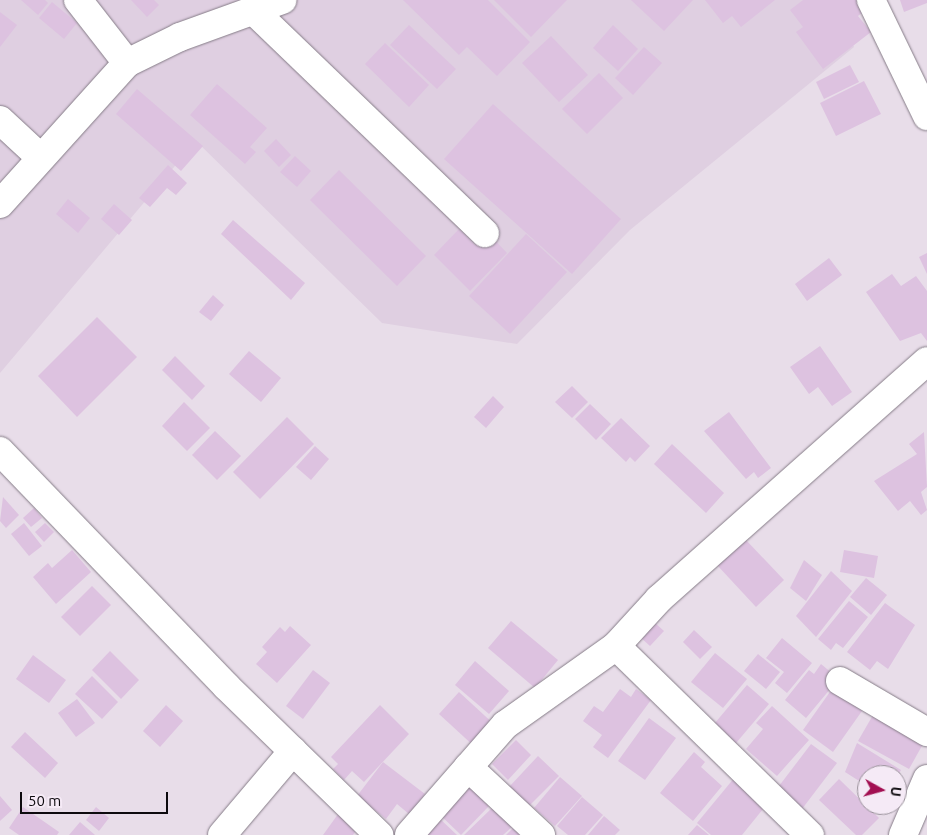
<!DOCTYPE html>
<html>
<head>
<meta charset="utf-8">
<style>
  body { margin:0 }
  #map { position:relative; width:927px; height:835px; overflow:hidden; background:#e8dde9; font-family:Ubuntu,sans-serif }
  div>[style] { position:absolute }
  .built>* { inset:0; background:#dfcfe1 }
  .building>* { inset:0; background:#ddc2e0 }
  .roads { filter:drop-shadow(0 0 1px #857c87) drop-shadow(0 0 1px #857c87) }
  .minor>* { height:28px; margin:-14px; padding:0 14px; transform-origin:14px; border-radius:14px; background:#fff }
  span { translate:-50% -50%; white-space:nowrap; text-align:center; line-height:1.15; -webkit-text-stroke:5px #f5eaf6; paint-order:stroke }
  .north { position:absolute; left:857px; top:765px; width:50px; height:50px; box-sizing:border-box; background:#f5eaf6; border:1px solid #989099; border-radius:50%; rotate:97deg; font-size:14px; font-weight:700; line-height:20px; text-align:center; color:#0d0a0e }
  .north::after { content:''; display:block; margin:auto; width:18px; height:22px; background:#a20f52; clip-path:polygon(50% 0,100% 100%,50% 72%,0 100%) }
  .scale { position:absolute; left:20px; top:792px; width:148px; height:22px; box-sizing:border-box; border:2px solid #0d0a0e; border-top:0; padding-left:6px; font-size:15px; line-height:18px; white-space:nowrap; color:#0d0a0e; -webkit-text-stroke:4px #f5eaf6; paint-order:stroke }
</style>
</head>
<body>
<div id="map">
  <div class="built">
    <i style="clip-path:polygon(0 0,835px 0,854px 47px,630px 230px,517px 344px,382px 323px,196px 141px,0 373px)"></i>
  </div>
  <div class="building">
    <i style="clip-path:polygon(21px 0,45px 0,48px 3px,38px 15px)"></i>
    <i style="clip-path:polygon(131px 0,154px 0,159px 5px,147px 17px)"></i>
    <i style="clip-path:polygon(403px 0,488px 0,530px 42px,497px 76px,467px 47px,459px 55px)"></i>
    <i style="clip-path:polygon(494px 0,567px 0,531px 37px)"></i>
    <i style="clip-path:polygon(631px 0,693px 0,664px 31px)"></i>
    <i style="clip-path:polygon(705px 0,775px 0,741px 27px,732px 16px,723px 23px)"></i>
    <i style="clip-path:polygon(803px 0,861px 0,868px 8px,858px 16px,871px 32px,823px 69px,796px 32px,803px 27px,790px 10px)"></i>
    <i style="clip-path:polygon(900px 0,927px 0,927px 3px,904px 12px)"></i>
    <i style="clip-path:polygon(52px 2px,77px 23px,64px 39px,39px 18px)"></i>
    <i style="clip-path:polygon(0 12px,17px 25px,0 47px)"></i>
    <i style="clip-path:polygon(409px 25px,456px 69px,437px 89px,390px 45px)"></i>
    <i style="clip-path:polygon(613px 25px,638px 49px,618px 71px,593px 48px)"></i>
    <i style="clip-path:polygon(551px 36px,588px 75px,559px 102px,522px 63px)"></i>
    <i style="clip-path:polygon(385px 43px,429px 85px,409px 107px,365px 64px)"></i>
    <i style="clip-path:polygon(644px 47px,662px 63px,633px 95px,615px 78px)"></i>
    <i style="clip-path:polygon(850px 65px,859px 82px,824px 99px,816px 82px)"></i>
    <i style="clip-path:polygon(599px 73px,623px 98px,587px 134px,562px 109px)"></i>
    <i style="clip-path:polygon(864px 81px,881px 114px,836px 136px,820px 103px)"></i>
    <i style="clip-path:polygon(217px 84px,267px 128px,250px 147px,256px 152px,245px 164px,190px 115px)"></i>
    <i style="clip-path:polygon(137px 89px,203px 146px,181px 171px,116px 114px)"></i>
    <i style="clip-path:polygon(493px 104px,621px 219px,572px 274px,444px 159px)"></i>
    <i style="clip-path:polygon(276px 139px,291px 155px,279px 167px,264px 151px)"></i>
    <i style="clip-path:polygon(295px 156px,311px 171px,297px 187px,280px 172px)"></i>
    <i style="clip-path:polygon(168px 165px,187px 183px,176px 195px,167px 188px,150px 207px,139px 198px)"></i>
    <i style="clip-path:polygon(339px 170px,426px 256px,397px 286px,310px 200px)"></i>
    <i style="clip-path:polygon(68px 199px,90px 218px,78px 233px,56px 214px)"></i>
    <i style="clip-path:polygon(114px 204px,132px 220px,119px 235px,101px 219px)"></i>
    <i style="clip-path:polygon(233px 220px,305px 283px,291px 300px,221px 234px)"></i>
    <i style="clip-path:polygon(459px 229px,475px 245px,487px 232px,507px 253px,470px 291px,434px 255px)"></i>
    <i style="clip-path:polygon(526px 234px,567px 272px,510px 334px,469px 296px)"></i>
    <i style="clip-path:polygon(927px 253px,927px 274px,919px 257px)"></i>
    <i style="clip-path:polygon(829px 258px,842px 275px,807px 301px,795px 284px)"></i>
    <i style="clip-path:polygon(892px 274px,901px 286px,916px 276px,927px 291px,927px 341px,921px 333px,900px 341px,866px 292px)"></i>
    <i style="clip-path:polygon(213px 295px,224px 305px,211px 321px,199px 312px)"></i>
    <i style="clip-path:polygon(97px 317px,137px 357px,77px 417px,38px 376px)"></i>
    <i style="clip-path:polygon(820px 346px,852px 392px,832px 406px,818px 387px,809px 394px,790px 367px)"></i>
    <i style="clip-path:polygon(249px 351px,281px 378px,261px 402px,229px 374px)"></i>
    <i style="clip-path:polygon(175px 356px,205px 386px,192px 400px,162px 370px)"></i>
    <i style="clip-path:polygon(572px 386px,588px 402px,572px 418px,555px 402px)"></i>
    <i style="clip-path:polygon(493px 396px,504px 407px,486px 428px,474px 417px)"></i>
    <i style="clip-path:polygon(184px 402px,210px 428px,187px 451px,162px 426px)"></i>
    <i style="clip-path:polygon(590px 404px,611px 424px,596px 440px,575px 419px)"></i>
    <i style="clip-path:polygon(729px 412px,771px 468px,758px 478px,754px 472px,746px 479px,704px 431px)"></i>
    <i style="clip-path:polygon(287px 417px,314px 444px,260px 499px,233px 472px)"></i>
    <i style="clip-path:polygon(621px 418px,650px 446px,635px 462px,630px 457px,626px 462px,601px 438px)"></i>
    <i style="clip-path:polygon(215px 431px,241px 456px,217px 480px,192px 455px)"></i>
    <i style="clip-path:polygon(924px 432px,927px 487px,921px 492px,927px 510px,921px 515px,910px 501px,898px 511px,874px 481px,917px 454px,909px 444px)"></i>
    <i style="clip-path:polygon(672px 444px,724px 493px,706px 513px,654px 464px)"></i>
    <i style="clip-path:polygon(315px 446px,329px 459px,311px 480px,296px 467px)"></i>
    <i style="clip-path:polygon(3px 497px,19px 515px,6px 528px,0 521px)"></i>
    <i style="clip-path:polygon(34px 508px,42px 518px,31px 527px,23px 518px)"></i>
    <i style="clip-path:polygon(24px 523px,42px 546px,29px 556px,11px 534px)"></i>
    <i style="clip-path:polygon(45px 523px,54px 532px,44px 542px,35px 532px)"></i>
    <i style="clip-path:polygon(745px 539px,784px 580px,756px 607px,717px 565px)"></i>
    <i style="clip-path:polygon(72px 550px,91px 572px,56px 604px,33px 577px,48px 563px,52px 568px)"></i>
    <i style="clip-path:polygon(844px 550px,878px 556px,874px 578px,840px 572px)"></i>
    <i style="clip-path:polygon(804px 560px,822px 575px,806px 601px,790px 588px)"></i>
    <i style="clip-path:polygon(831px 571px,852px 591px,816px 637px,796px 616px)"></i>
    <i style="clip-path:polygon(866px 578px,887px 595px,871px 615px,850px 597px)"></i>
    <i style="clip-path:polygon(92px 586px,111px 605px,80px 636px,61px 617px)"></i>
    <i style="clip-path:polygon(849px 601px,868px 617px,843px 648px,836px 643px,831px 650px,818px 639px)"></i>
    <i style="clip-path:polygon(885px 603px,915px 625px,888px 669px,877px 661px,870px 670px,847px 652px)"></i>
    <i style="clip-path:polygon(511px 621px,558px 660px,535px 688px,488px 648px)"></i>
    <i style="clip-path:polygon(654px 622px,664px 631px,650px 646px,640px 637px)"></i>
    <i style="clip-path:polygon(290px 626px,311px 645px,277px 683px,256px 664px,267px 652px,262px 647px,280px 627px,285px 632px)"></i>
    <i style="clip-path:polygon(694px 630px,712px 647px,700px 659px,683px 642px)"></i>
    <i style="clip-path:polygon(782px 638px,812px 663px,787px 693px,775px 683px,784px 672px,766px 658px)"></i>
    <i style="clip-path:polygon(110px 651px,139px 680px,121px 699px,92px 670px)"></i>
    <i style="clip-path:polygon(715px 653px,747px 679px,723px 708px,691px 682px)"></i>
    <i style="clip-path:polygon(758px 654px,780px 672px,766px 689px,744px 671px)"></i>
    <i style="clip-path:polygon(33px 655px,66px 680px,49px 703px,16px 679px)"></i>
    <i style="clip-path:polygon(475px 661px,509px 691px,489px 714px,455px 685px)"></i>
    <i style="clip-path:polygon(821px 664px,833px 674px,825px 683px,831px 688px,806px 718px,785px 700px,809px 670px,814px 674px)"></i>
    <i style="clip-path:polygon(313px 670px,330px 683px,303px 719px,286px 706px)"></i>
    <i style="clip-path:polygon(92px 676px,118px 702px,102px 719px,75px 694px)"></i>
    <i style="clip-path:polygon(747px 685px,769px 704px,731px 749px,709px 730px)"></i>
    <i style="clip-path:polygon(620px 689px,631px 697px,636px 689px,651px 700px,608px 758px,593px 747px,602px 735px,583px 721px,594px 706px,603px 712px)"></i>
    <i style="clip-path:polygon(832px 689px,862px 711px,833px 752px,803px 730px)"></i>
    <i style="clip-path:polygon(459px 692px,496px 726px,476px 748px,439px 714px)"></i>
    <i style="clip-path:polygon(77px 699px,95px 723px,76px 737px,58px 713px)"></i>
    <i style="clip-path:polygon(166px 705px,183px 721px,160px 747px,143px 731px)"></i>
    <i style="clip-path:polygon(380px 705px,409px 734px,364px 782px,352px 771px,344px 780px,333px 769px,338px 764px,331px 757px)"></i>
    <i style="clip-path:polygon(772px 706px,809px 740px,777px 776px,746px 749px,763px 729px,756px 723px)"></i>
    <i style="clip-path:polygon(873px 715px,923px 744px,909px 769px,858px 741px)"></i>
    <i style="clip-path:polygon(649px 718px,676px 738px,645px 780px,618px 761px)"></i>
    <i style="clip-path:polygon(25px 732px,58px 763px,45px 778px,11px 747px)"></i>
    <i style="clip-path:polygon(516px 740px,531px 755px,508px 780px,492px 764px)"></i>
    <i style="clip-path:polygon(857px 743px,901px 770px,898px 775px,867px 775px,867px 786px,845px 772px)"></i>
    <i style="clip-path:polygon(811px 744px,837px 763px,802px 809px,776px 790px)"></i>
    <i style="clip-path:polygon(694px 752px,705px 762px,701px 767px,722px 786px,693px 821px,660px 793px)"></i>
    <i style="clip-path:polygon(538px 756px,559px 776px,529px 806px,509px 787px)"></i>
    <i style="clip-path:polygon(383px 762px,425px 794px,409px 814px,397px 804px,386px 819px,357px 796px)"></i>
    <i style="clip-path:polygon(560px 777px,582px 796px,555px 826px,534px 808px)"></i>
    <i style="clip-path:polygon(735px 777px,767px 804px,742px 835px,711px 835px,697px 823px)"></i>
    <i style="clip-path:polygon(839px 779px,879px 818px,862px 835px,856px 835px,819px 800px)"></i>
    <i style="clip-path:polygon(466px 783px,489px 806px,461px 835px,437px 812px)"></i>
    <i style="clip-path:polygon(0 796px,12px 810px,0 821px)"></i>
    <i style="clip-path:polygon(582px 797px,603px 815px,585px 835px,568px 835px,557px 826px)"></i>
    <i style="clip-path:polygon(23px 807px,59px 832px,57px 835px,19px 835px,9px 828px)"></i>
    <i style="clip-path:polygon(96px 807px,109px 818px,99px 831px,86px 820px)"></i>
    <i style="clip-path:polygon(493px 807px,512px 827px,503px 835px,464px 835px)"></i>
    <i style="clip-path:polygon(341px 810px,360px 825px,353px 835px,323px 835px)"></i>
    <i style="clip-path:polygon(604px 816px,620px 830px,615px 835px,588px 835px)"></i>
    <i style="clip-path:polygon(438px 817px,457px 835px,422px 835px)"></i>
    <i style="clip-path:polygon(80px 822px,95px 835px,69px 835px)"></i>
    <i style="clip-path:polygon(697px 825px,709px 835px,688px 835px)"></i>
    <i style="clip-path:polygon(513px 828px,520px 835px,506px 835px)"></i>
  </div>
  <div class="roads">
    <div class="minor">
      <i style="left:78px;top:0;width:80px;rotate:52.1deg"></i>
      <i style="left:871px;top:0;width:129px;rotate:64.2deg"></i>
      <i style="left:255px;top:12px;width:319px;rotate:43.9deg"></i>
      <i style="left:0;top:120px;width:54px;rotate:42.8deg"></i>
      <i style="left:0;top:204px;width:190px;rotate:-48deg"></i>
      <i style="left:127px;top:63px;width:59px;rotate:-26.1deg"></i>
      <i style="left:180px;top:37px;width:109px;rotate:-19.9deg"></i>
      <i style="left:0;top:451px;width:326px;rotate:46.1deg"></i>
      <i style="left:226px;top:686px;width:214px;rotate:44.2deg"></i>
      <i style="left:616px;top:646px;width:271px;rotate:44.3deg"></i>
      <i style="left:840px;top:681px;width:101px;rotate:30.4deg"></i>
      <i style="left:468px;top:767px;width:100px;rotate:43deg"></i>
      <i style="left:222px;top:835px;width:110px;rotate:-49.8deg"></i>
      <i style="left:409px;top:835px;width:146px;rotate:-48.9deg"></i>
      <i style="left:505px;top:725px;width:136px;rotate:-35.4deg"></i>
      <i style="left:616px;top:646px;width:64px;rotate:-47.5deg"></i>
      <i style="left:659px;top:599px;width:358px;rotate:-41.6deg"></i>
      <i style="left:903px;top:835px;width:61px;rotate:-66.8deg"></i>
    </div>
  </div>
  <div class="north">U</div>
  <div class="scale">50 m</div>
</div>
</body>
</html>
